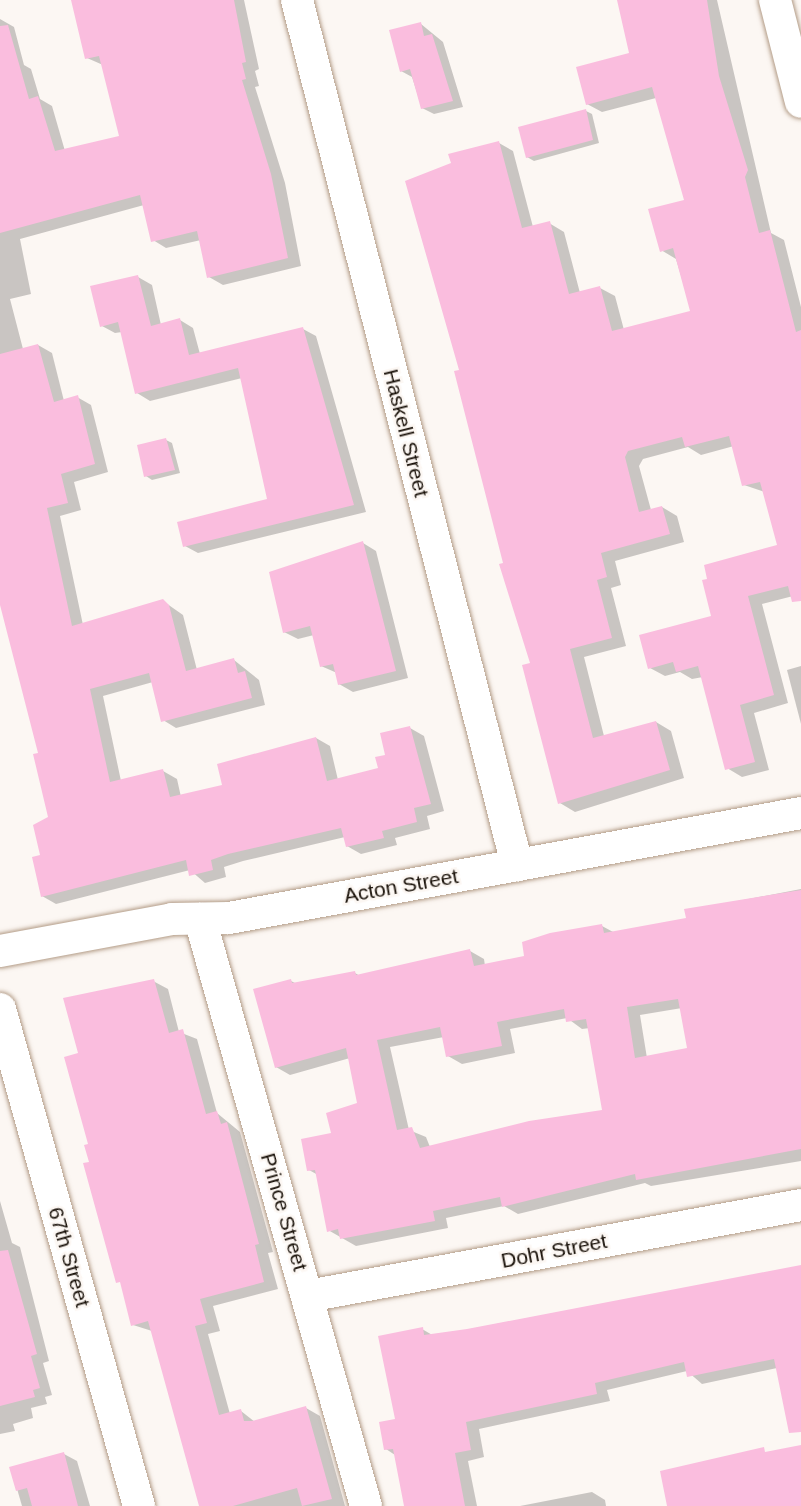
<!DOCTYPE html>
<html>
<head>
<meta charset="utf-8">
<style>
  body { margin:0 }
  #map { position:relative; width:801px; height:1506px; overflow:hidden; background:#fcf7f3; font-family:Arial,sans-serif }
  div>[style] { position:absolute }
  .shadow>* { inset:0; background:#0003 }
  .building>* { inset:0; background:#fabdde }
  .roads { filter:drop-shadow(0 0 2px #b39c87) drop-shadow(0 0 2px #b39c87) }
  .minor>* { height:32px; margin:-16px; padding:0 16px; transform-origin:16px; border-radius:16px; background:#fff }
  span { translate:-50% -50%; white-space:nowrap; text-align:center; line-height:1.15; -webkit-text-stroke:5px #fcf7f3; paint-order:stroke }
  .street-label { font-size:21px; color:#191109 }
</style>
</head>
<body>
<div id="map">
  <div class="shadow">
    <i style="clip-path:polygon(73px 0,244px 0,259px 69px,255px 71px,259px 86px,255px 87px,285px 183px,301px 266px,223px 285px,209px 277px,201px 240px,166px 248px,153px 240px,144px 205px,20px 239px,31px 294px,10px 299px,23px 349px,38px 345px,52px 353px,64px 401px,77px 397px,91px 405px,108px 472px,74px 482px,81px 510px,60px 516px,83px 625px,163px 601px,183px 615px,197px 670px,234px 660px,259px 680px,265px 705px,176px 728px,163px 720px,153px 682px,103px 696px,121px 781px,163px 771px,177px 779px,181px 797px,224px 786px,316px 738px,330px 746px,338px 780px,380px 769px,410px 728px,424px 736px,444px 811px,427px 816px,430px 829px,395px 838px,397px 845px,361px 854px,347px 846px,345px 837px,243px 861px,224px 867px,226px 877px,205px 883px,190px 870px,56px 904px,42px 896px,42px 856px,50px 818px,40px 754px,0 598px,0 19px,14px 27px,24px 65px,31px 69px,40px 99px,52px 106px,65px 151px,121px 138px,103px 65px,87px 58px)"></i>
    <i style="clip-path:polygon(619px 0,717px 0,771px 233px,784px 240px,801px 307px,801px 594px,762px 604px,788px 703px,754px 713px,769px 770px,742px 777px,727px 768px,703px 677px,692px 679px,680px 672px,665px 676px,650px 668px,713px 617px,779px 546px,765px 492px,744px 485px,734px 446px,701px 455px,688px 447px,643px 459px,639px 466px,651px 510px,662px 507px,677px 516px,684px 542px,615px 561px,621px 585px,611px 588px,626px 646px,584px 657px,604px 736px,656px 722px,671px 731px,684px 778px,575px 812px,560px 803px,533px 664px,461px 371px,453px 164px,499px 143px,513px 151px,533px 227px,549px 223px,564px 232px,580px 293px,600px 288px,615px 296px,624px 330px,692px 312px,676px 259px,661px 250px,686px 201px,656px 98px,602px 112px,587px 104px,631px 54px)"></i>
    <i style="clip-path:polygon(421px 24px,443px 42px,463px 107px,434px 114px,422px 108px,412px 77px,401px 71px)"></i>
    <i style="clip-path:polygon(586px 111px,592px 114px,599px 143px,534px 161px,527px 157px)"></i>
    <i style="clip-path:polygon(138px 277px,152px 285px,161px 325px,180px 320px,193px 328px,200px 354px,303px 329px,316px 336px,366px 512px,198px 553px,185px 546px,269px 501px,242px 378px,150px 401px,137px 393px,122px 332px,115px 333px,102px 326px)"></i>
    <i style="clip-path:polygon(166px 440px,172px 443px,180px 473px,152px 480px,146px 476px)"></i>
    <i style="clip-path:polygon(363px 543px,376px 551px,408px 678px,353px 692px,339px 684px,337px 673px,321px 666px,314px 635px,298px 639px,284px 632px)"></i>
    <i style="clip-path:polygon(801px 666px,801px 724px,787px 670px)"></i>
    <i style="clip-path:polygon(evenodd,801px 889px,801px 1161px,651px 1186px,645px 1183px,518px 1214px,504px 1206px,446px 1218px,448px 1228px,356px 1246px,328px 1230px,318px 1175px,309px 1170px,359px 1105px,350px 1058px,290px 1075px,276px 1067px,291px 981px,297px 984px,355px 973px,360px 976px,470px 951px,484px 959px,485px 966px,527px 957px,602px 926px,615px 933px,688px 919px,686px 911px,801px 889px,682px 1008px,690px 1050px,647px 1058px,640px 1015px,682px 1008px,801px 889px,567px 1018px,582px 1029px,590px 1028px,604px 1112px,430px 1147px,426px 1137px,409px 1130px,390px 1047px,444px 1037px,448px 1056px,462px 1064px,515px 1053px,510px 1029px,567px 1018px)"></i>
    <i style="clip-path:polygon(153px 981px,168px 989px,179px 1032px,197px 1039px,217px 1113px,240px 1132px,273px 1252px,268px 1253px,278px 1289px,213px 1306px,220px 1331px,208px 1334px,230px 1414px,241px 1411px,255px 1422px,306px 1408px,320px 1416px,345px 1506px,202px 1506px,152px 1331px,133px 1325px,91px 1163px,80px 1054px)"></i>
    <i style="clip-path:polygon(0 1201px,12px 1243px,20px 1247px,49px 1361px,43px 1363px,52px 1395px,45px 1397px,47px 1404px,31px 1408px,33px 1418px,13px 1424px,15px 1431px,0 1434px)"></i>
    <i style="clip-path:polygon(801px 1266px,801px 1400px,777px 1368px,702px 1384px,687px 1371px,607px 1390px,610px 1401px,479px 1429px,484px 1457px,468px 1461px,477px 1506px,416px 1506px,395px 1455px,386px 1449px,422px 1329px,434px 1336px)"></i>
    <i style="clip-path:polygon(64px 1454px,77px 1461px,90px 1506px,22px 1506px,11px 1468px)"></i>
    <i style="clip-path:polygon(592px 1492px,605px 1500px,606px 1506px,520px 1506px)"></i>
  </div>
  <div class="building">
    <i style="clip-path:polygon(71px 0,234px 0,246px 62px,242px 63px,246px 79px,242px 80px,271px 174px,288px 258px,207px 278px,197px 231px,151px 242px,140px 195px,0 233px,0 26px,8px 25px,29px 99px,38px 96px,55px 151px,119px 136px,99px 56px,85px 59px)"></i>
    <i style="clip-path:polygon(617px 0,707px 0,719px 76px,748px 170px,745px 177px,759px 233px,770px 230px,796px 332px,801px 330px,801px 601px,792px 602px,788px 586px,748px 596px,774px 695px,740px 705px,755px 762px,725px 770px,698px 666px,676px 672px,673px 662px,648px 669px,639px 635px,711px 616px,702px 580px,707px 579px,704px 565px,777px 545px,760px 482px,742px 486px,729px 436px,685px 447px,682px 437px,628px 451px,625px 457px,639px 512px,662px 506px,670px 534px,601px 553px,607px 577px,597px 580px,612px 638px,570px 649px,593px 738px,656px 721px,670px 770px,558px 804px,522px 665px,530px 663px,499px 564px,503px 563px,454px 371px,459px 370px,405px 181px,451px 163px,448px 154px,499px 141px,522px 228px,550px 221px,569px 294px,600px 286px,612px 331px,690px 311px,673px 248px,660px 252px,648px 209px,684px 200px,652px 87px,586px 105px,576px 67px,629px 53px)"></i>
    <i style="clip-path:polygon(421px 22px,424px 36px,432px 34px,453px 101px,421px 109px,410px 69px,400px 72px,389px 30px)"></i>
    <i style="clip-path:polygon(586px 109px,593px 140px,526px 158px,518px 127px)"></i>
    <i style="clip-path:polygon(138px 275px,151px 326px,180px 318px,189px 355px,303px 327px,354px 505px,183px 547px,177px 522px,267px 499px,238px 368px,135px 394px,118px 322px,100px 327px,90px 286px)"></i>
    <i style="clip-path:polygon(38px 344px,54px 402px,78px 395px,95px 464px,61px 474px,68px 503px,47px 508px,72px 626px,163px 599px,169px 605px,186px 671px,234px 658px,238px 673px,245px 671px,252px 698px,161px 722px,149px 673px,90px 689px,110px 782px,163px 769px,170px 797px,222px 785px,217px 764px,316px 737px,327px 781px,378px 768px,375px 757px,385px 755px,380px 733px,410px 726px,431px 804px,414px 808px,417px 822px,382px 831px,384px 838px,346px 847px,341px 828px,228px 854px,211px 860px,213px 870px,189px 876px,186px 860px,41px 897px,32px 857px,40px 855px,33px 825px,48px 817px,33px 754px,38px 753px,0 605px,0 354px)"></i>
    <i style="clip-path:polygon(166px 438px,175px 470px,144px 477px,137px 445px)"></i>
    <i style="clip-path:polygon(363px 541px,396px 671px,338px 685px,333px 664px,320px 667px,310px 626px,283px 633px,269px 572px)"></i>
    <i style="clip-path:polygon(evenodd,801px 890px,801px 1149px,636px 1180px,635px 1174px,502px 1207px,500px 1197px,433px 1211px,435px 1221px,340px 1239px,338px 1229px,327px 1232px,315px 1170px,307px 1171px,301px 1139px,331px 1133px,326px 1113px,357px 1103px,346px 1048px,275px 1068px,253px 989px,291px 979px,292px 983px,355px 971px,356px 975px,470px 949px,474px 966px,524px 956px,522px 942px,550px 933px,602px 924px,604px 933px,686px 918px,684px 909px,801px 890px,678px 999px,687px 1048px,635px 1058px,627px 1007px,678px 999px,801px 890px,564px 1009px,566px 1022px,586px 1019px,602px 1110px,529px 1121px,420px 1148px,412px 1127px,397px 1130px,377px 1040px,440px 1027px,446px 1057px,502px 1046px,497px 1022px,564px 1009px)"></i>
    <i style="clip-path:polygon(154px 979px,169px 1033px,183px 1029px,206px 1114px,217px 1111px,221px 1124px,227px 1122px,259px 1244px,255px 1245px,264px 1282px,200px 1299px,207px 1323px,195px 1326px,219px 1415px,241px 1409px,244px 1421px,252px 1421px,306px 1406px,332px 1499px,302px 1506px,297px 1488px,233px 1506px,199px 1506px,148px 1321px,131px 1326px,120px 1282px,116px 1283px,83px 1163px,89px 1162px,84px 1145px,88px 1144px,64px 1057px,78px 1053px,63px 998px)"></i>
    <i style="clip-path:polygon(8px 1250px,37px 1354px,31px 1356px,40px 1388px,33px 1390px,35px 1397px,0 1406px,0 1251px)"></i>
    <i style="clip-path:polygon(801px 1265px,801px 1432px,789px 1433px,774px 1359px,687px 1377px,684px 1362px,595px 1383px,597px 1394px,466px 1422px,471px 1450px,455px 1453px,465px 1506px,404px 1506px,393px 1449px,384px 1450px,379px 1422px,395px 1419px,378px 1336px,423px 1327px,424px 1335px,467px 1329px)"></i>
    <i style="clip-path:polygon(801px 1445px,801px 1506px,667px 1506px,660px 1471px,764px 1447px,765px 1452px)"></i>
    <i style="clip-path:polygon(64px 1452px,78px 1506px,32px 1506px,27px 1488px,16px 1491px,9px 1467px)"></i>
  </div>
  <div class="roads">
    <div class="minor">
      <i style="left:297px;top:0;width:893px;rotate:75.73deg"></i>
      <i style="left:775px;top:0;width:105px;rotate:75.7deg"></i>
      <i style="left:200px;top:919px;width:610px;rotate:74.21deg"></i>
      <i style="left:0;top:951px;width:175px;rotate:-10.5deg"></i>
      <i style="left:172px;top:919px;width:57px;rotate:-1deg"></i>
      <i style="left:229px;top:918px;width:582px;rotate:-10.4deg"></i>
      <i style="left:0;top:1009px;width:516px;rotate:74.37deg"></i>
      <i style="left:308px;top:1296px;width:501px;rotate:-10.46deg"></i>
    </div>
  </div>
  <div class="street-label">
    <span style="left:406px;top:433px;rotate:76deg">Haskell Street</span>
    <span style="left:401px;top:886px;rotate:-10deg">Acton Street</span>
    <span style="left:284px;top:1212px;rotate:74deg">Prince Street</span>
    <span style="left:554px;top:1251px;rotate:-11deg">Dohr Street</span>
    <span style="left:69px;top:1257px;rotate:74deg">67th Street</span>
  </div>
</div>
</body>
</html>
